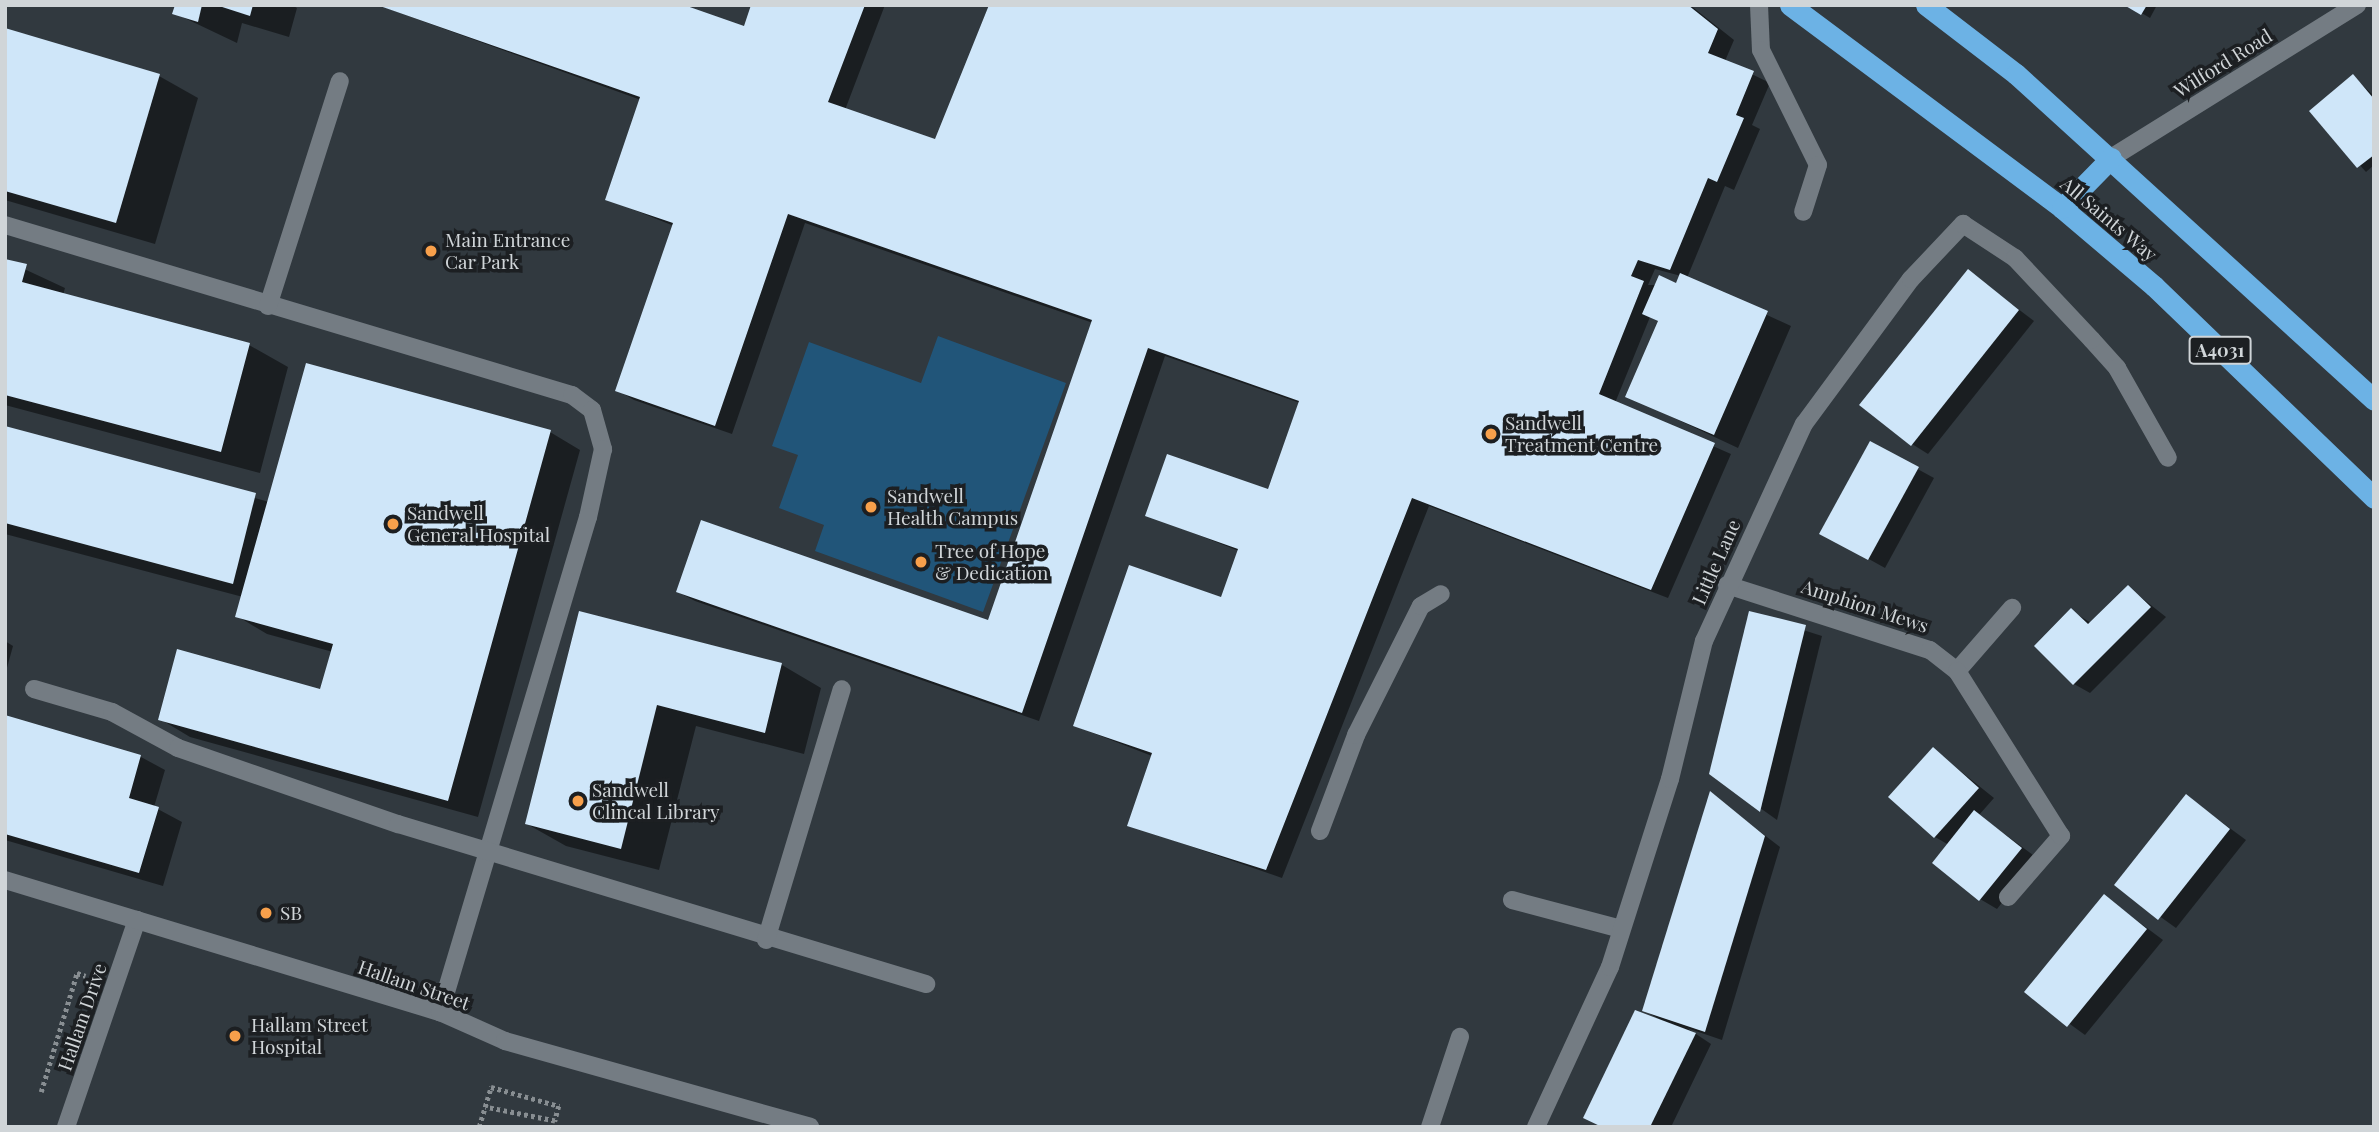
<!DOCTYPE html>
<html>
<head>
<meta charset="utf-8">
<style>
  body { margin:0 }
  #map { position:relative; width:2379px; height:1132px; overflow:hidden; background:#31393f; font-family:"Playfair Display",serif }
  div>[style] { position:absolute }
  .green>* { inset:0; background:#215579 }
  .shadow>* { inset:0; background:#0007 }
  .building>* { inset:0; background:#cfe6f9 }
  .path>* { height:4.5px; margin-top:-2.25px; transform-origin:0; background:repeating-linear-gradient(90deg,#888e92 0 3.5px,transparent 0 7px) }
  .lane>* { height:18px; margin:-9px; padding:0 9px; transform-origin:9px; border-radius:9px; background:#747c83 }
  .street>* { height:18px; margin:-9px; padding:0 9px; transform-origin:9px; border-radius:9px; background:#747c83 }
  .secondary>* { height:18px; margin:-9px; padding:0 9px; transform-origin:9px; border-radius:9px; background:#747c83 }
  .highway>* { height:21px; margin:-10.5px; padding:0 10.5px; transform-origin:10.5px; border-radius:10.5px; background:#6cb2e5 }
  .dots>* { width:19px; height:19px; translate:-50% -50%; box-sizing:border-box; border:4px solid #1c1f22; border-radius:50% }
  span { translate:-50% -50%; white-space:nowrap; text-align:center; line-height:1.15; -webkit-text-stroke:7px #1c1f22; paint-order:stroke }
  .shield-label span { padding:2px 5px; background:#1c1f22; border:2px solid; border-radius:5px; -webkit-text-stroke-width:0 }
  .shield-label { font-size:18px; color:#d0d5d8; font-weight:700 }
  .street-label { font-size:19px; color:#d0d5d8 }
  .poi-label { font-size:19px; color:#d0d5d8 }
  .left { translate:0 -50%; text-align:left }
  .frame { position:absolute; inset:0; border:7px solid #d0d5d8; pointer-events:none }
</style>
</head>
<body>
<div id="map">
  <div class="green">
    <i style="clip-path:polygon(938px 336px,1066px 383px,983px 612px,815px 551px,824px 525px,779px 508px,798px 455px,772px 446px,809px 342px,921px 383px)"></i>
  </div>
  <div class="shadow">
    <i style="clip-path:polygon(177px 5px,292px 5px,297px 8px,289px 37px,242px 23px,237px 43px,174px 13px)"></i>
    <i style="clip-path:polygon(evenodd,378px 5px,745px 28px,753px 5px,885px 5px,845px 110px,936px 141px,991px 5px,1690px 5px,1734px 40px,1725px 61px,1770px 83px,1752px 125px,1760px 129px,1734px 190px,1725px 186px,1687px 278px,1791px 326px,1738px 448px,1627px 396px,1659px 322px,1650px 317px,1615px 403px,1731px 454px,1668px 598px,1429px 506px,1282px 878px,1129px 825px,1152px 756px,1075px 726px,1222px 600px,1239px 551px,1147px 515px,1270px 491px,1300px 403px,1165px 356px,1039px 721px,695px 601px,678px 592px,989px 622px,1093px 323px,805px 223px,732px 434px,634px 400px,617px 390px,674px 226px,607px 199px,641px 100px,378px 5px,1655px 269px,1681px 276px,1677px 285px,1648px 285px,1655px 269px)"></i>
    <i style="clip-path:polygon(2128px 5px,2157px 5px,2150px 18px)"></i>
    <i style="clip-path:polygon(5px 30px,159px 76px,198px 98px,155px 244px,5px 200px)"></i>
    <i style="clip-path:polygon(2353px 76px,2374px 96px,2374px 165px,2366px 172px,2311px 111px)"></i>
    <i style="clip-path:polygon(5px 260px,65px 288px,63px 295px,249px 345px,288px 367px,260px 473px,5px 405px)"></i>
    <i style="clip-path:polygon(1968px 271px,2034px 321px,1928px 454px,1912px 444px)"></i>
    <i style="clip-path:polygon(5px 428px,269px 502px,550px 432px,580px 450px,478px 817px,190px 737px,160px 719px,321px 691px,333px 652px,267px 634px,237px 616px,243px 597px,5px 534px)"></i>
    <i style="clip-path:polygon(1870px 443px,1934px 478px,1885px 568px,1822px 533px)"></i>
    <i style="clip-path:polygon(2128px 587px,2166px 617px,2090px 693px,2074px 684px,2072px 611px,2091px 623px)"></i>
    <i style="clip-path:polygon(580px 613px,782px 665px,821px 688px,804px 754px,696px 726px,659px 870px,566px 846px,527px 824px)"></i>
    <i style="clip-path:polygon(1750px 613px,1822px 636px,1777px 820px,1711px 773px)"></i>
    <i style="clip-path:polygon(5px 641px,13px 646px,5px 675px)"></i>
    <i style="clip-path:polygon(5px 717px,141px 757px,165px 770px,154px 807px,182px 822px,163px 886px,5px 840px)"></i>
    <i style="clip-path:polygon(1933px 749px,1994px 798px,1979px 815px,2037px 858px,1997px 909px,1980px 899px,1949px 845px,1935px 837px)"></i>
    <i style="clip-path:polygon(1711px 794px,1780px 847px,1722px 1040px,1687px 1028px,1711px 1044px,1671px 1127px,1602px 1127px,1659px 1019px,1644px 1010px)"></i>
    <i style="clip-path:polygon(2186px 796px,2246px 840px,2176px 928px,2116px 885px)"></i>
    <i style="clip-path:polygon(2104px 896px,2163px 940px,2085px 1035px,2026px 992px)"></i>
  </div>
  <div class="building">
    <i style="clip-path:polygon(175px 5px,202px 5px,198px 22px,172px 14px)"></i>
    <i style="clip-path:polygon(216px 5px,253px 5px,250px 16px)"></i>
    <i style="clip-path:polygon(377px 5px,684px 5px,744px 26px,751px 5px,865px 5px,828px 102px,935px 139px,989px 5px,1688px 5px,1718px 29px,1708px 53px,1754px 71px,1736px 115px,1744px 118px,1717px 182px,1708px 178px,1670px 270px,1638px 260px,1631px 276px,1644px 281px,1599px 394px,1715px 443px,1651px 590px,1412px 498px,1266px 870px,1127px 826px,1152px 753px,1073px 726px,1129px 565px,1221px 597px,1238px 549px,1145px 516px,1167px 454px,1268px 489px,1299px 401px,1148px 348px,1022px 713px,676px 592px,701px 520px,988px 620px,1092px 320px,788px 214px,715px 426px,615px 391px,673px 223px,605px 200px,640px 97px)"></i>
    <i style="clip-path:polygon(2124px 5px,2147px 5px,2141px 15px)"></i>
    <i style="clip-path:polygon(5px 28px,160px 74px,116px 223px,5px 191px)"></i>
    <i style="clip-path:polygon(2353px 74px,2374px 99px,2374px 155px,2357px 168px,2309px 111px)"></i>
    <i style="clip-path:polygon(5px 259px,27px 264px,22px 282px,250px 343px,221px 452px,5px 395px)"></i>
    <i style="clip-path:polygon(1968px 269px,2019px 310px,1911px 446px,1859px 405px)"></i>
    <i style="clip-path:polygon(1680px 273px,1768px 311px,1714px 435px,1625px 397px,1658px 321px,1642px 314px,1659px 275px,1676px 283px)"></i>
    <i style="clip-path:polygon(306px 363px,551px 430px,448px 801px,158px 720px,177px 649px,320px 689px,333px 644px,235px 617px)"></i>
    <i style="clip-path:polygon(5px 426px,256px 493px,233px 584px,5px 523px)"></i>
    <i style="clip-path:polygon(1870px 441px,1919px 467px,1868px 560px,1819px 534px)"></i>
    <i style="clip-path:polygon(2128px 585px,2151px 607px,2073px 685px,2034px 646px,2071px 608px,2088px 624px)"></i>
    <i style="clip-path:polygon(579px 611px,782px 663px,765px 733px,657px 705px,621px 849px,525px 824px)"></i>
    <i style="clip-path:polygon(1749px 611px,1806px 625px,1760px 812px,1709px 774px)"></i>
    <i style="clip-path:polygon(5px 715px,141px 755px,129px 798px,159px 807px,139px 873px,5px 834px)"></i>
    <i style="clip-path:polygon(1933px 747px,1979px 788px,1934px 838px,1888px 797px)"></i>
    <i style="clip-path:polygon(1710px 791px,1765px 836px,1705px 1032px,1642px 1011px)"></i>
    <i style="clip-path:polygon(2186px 794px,2230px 829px,2158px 920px,2114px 885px)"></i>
    <i style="clip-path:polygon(1974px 810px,2022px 848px,1979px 901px,1932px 863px)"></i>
    <i style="clip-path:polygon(2104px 894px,2147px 929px,2067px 1027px,2024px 992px)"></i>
    <i style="clip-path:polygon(1635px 1010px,1696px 1033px,1650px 1127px,1602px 1127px,1583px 1118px)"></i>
  </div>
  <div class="path">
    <i style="left:41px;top:1092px;width:124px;rotate:-73.2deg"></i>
    <i style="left:77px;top:973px;width:9px;rotate:18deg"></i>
    <i style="left:479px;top:1127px;width:42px;rotate:-73.3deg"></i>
    <i style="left:491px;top:1087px;width:71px;rotate:15.6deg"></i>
    <i style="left:559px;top:1106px;width:16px;rotate:105deg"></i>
    <i style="left:555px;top:1121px;width:71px;rotate:-168.7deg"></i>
  </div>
  <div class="lane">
    <i style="left:1759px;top:5px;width:45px;rotate:87.5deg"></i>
    <i style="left:1761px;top:50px;width:128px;rotate:63.6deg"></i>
    <i style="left:1818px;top:165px;width:49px;rotate:107.7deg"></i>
    <i style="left:5px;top:225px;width:592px;rotate:16.69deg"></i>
    <i style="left:572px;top:395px;width:25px;rotate:37deg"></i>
    <i style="left:592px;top:410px;width:41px;rotate:74.2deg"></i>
    <i style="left:603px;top:449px;width:70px;rotate:102.4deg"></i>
    <i style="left:588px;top:517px;width:517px;rotate:106.65deg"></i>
    <i style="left:268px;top:306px;width:236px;rotate:-72.3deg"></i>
    <i style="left:2092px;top:340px;width:38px;rotate:48deg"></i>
    <i style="left:2117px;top:368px;width:103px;rotate:60.5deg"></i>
    <i style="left:1957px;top:671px;width:84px;rotate:-48.9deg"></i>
    <i style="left:34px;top:689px;width:81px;rotate:16.4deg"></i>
    <i style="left:112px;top:712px;width:75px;rotate:28.6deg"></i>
    <i style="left:178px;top:748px;width:233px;rotate:19.1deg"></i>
    <i style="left:398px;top:824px;width:552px;rotate:16.86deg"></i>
    <i style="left:1320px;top:831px;width:103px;rotate:-69.4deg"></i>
    <i style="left:1356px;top:735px;width:144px;rotate:-63.3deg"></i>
    <i style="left:1421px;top:606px;width:23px;rotate:-31deg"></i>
    <i style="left:2008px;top:897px;width:81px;rotate:-49deg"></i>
    <i style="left:1512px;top:900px;width:113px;rotate:14.9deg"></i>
    <i style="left:766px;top:940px;width:262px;rotate:-73.2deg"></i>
    <i style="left:1430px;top:1127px;width:95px;rotate:-71.6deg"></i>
  </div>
  <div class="street">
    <i style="left:2111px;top:158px;width:290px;rotate:-31.9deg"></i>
    <i style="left:1727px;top:585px;width:213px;rotate:17.8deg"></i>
    <i style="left:1930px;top:650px;width:34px;rotate:38deg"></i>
    <i style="left:1957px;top:671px;width:195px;rotate:57.8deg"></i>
    <i style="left:66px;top:1127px;width:219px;rotate:-71.1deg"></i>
    <i style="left:1536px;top:1127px;width:176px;rotate:-65.2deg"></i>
    <i style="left:1610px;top:967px;width:197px;rotate:-72.3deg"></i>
    <i style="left:1670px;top:779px;width:142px;rotate:-76.2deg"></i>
    <i style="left:1704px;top:641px;width:239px;rotate:-65.3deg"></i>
    <i style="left:1804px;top:424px;width:180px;rotate:-53.6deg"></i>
    <i style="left:1911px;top:279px;width:76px;rotate:-46.6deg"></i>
    <i style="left:1963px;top:224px;width:62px;rotate:33.2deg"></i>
    <i style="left:2015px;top:258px;width:112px;rotate:46.8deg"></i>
  </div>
  <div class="secondary">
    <i style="left:5px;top:880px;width:455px;rotate:16.9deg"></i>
    <i style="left:440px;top:1012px;width:71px;rotate:24deg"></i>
    <i style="left:505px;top:1041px;width:317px;rotate:15.7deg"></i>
  </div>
  <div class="highway">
    <i style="left:1790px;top:5px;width:339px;rotate:36.7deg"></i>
    <i style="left:2062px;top:208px;width:121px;rotate:40.3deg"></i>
    <i style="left:2154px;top:286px;width:306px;rotate:43.9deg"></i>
    <i style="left:1926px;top:5px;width:113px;rotate:37.5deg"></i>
    <i style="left:2016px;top:74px;width:484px;rotate:42.3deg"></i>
    <i style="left:2062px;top:208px;width:70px;rotate:-45.6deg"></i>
  </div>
  <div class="dots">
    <i style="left:431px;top:251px;background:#f8a04b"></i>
    <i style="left:1491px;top:434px;background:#f8a04b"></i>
    <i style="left:871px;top:507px;background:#f8a04b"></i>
    <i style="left:393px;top:524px;background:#f8a04b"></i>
    <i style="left:921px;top:562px;background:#f8a04b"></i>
    <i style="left:578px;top:801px;background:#f8a04b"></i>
    <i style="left:266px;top:913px;background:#f8a04b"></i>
    <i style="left:235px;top:1036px;background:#f8a04b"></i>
  </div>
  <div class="shield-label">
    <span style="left:2220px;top:350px">A4031</span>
  </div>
  <div class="street-label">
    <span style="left:2223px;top:63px;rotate:-32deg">Wilford Road</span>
    <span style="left:2109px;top:219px;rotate:40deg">All Saints Way</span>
    <span style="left:1716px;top:562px;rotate:-66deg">Little Lane</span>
    <span style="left:1865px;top:606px;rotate:18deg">Amphion Mews</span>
    <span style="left:414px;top:985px;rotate:19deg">Hallam Street</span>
    <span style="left:82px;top:1017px;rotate:-71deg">Hallam Drive</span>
  </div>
  <div class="poi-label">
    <span class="left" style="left:445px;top:251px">Main Entrance<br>Car Park</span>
    <span class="left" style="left:1505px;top:434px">Sandwell<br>Treatment Centre</span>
    <span class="left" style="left:887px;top:507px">Sandwell<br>Health Campus</span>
    <span class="left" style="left:407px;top:524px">Sandwell<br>General Hospital</span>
    <span class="left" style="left:935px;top:562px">Tree of Hope<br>&amp; Dedication</span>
    <span class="left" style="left:592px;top:801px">Sandwell<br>Clincal Library</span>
    <span class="left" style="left:280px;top:913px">SB</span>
    <span class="left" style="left:251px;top:1036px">Hallam Street<br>Hospital</span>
  </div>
  <div class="frame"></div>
</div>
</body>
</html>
